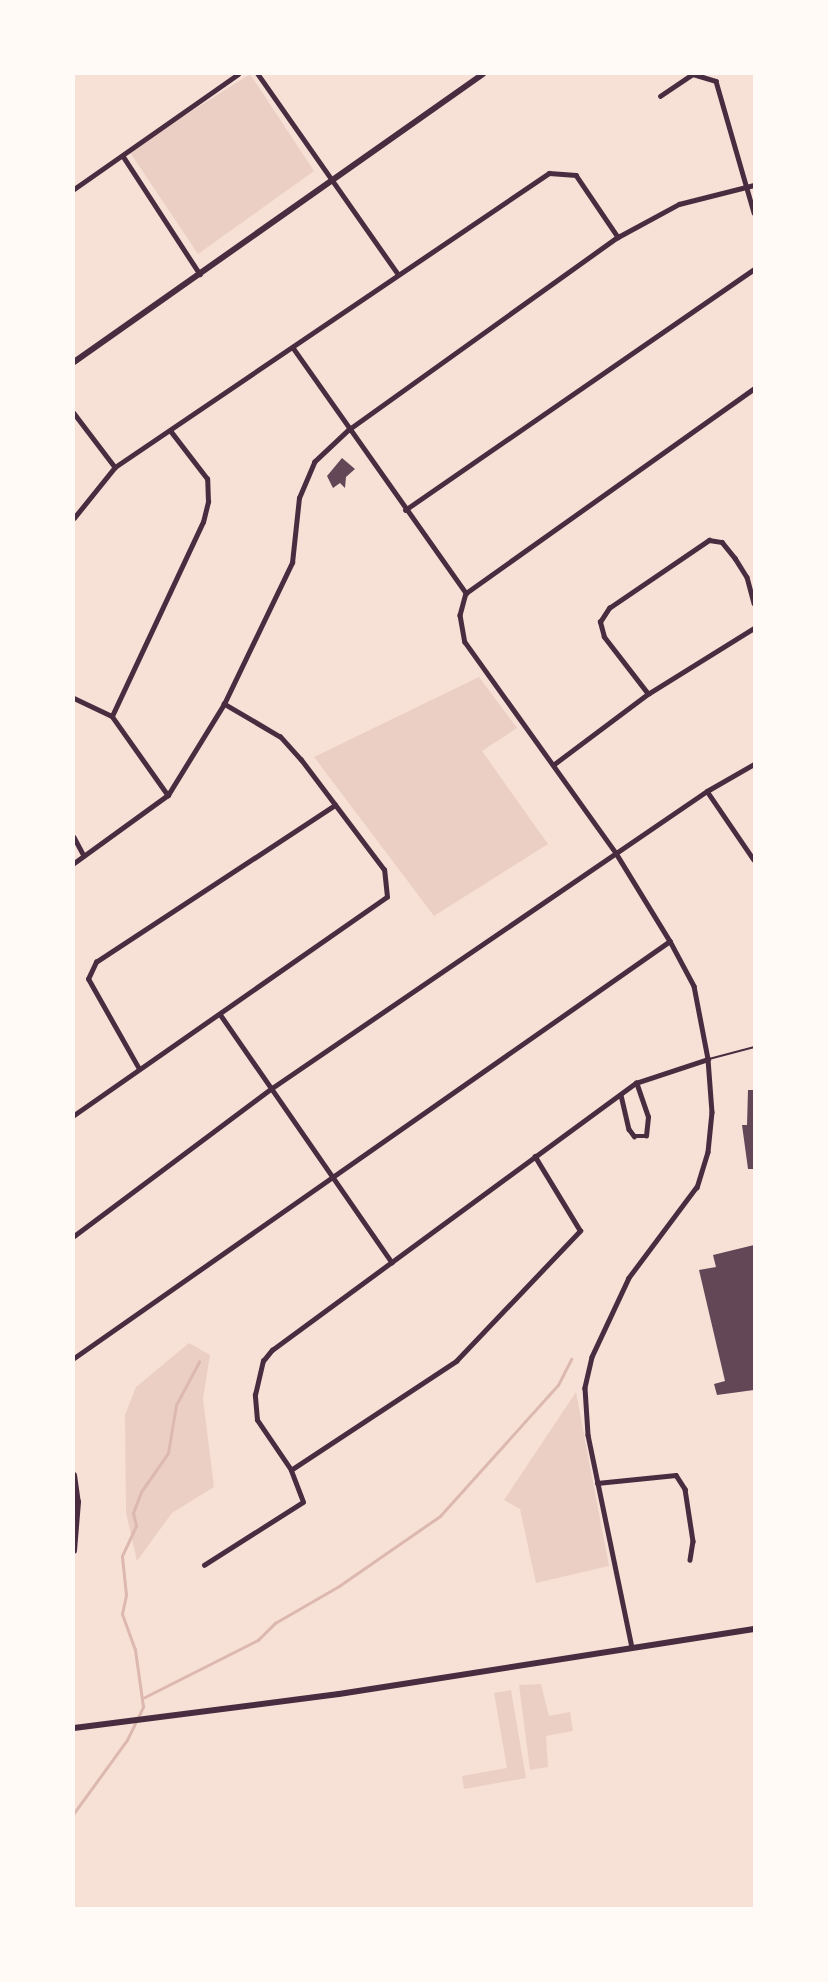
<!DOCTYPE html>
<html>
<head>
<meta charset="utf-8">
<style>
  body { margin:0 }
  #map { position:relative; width:828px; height:1982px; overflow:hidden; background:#f7e1d7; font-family:"Archivo Narrow",sans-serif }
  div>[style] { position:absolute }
  .green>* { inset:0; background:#ebcfc5 }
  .stream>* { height:2.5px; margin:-1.25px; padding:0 1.25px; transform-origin:1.25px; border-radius:1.25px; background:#dcb8b0 }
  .building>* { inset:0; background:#644757 }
  .service>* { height:2px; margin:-1px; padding:0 1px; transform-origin:1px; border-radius:1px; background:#4a2c40 }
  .minor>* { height:4.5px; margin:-2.25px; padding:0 2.25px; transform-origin:2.25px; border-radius:2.25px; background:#4a2c40 }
  .secondary>* { height:6px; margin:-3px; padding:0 3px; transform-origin:3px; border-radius:3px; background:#4a2c40 }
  span { translate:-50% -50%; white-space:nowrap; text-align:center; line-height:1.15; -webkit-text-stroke:6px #fffaf5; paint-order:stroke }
  .frame { position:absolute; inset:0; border:75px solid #fffaf5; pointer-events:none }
</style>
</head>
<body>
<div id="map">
  <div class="green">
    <i style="clip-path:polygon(250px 74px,314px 171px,198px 254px,129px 151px)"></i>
    <i style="clip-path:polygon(479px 677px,517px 728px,482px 751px,548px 844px,434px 916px,314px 757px)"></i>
    <i style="clip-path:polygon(189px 1343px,210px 1355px,203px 1399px,214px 1487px,172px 1513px,137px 1561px,126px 1513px,125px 1415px,136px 1387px)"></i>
    <i style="clip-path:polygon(576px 1392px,609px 1566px,536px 1583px,520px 1509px,504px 1500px)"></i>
    <i style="clip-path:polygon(541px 1684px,549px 1716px,570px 1712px,573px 1731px,546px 1736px,548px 1767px,530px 1770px,519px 1685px)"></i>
    <i style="clip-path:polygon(511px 1690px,526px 1778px,464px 1789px,462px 1776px,507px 1768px,494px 1693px)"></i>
  </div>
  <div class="stream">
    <i style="left:143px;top:1698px;width:129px;rotate:-26.8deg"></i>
    <i style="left:258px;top:1640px;width:24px;rotate:-45deg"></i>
    <i style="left:275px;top:1623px;width:74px;rotate:-30deg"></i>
    <i style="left:339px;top:1586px;width:123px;rotate:-34.7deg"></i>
    <i style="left:440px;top:1516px;width:176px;rotate:-48deg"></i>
    <i style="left:558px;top:1385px;width:29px;rotate:-63deg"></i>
    <i style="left:74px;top:1813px;width:90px;rotate:-54deg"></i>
    <i style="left:127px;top:1740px;width:37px;rotate:-64deg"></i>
    <i style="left:143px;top:1707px;width:58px;rotate:-98deg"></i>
    <i style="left:135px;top:1650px;width:38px;rotate:-110deg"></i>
    <i style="left:122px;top:1614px;width:19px;rotate:-78deg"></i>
    <i style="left:126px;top:1595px;width:39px;rotate:-96deg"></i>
    <i style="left:122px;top:1556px;width:33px;rotate:-65deg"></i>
    <i style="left:136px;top:1526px;width:13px;rotate:-103deg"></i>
    <i style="left:133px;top:1513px;width:22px;rotate:-69deg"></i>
    <i style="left:141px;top:1492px;width:47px;rotate:-55.3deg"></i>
    <i style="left:168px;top:1453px;width:49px;rotate:-80.5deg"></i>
    <i style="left:176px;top:1405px;width:49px;rotate:-61.9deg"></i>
  </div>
  <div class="building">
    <i style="clip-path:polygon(342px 458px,355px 469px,346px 477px,345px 488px,340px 483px,333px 488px,327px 476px)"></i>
    <i style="clip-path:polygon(748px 1090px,754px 1090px,754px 1169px,748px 1169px,742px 1125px,747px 1125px)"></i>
    <i style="clip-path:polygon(754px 1245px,754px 1390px,717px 1395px,714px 1384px,725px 1381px,699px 1270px,716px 1267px,713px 1255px)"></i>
  </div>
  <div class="service">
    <i style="left:709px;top:1059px;width:47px;rotate:-14.9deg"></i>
  </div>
  <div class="minor">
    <i style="left:258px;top:74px;width:244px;rotate:55deg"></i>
    <i style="left:693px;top:74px;width:24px;rotate:17deg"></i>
    <i style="left:716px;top:81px;width:137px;rotate:73.9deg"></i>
    <i style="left:660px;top:96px;width:40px;rotate:-34deg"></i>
    <i style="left:123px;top:156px;width:141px;rotate:56.9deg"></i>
    <i style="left:74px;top:189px;width:200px;rotate:-35deg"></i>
    <i style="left:294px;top:349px;width:299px;rotate:54.8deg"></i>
    <i style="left:74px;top:413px;width:68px;rotate:52.8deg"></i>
    <i style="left:405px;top:510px;width:424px;rotate:-34.6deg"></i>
    <i style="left:74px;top:518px;width:65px;rotate:-51.2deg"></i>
    <i style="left:115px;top:467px;width:524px;rotate:-34.11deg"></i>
    <i style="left:549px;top:173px;width:27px;rotate:4deg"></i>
    <i style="left:576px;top:175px;width:75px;rotate:55.9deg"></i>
    <i style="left:466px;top:593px;width:23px;rotate:105deg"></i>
    <i style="left:460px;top:615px;width:27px;rotate:80deg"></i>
    <i style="left:465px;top:642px;width:259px;rotate:54.4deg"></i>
    <i style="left:616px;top:853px;width:103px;rotate:58.5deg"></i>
    <i style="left:670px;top:941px;width:51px;rotate:61.9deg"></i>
    <i style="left:694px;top:986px;width:74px;rotate:79.1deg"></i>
    <i style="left:708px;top:1059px;width:53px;rotate:85.7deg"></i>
    <i style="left:712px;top:1112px;width:40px;rotate:95.7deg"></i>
    <i style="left:708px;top:1152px;width:37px;rotate:107deg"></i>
    <i style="left:697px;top:1187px;width:114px;rotate:126.8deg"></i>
    <i style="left:629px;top:1278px;width:87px;rotate:115.1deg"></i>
    <i style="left:592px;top:1357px;width:32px;rotate:103deg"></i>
    <i style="left:585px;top:1388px;width:47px;rotate:86.3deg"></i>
    <i style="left:588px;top:1435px;width:217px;rotate:78.3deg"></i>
    <i style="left:466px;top:593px;width:354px;rotate:-35.4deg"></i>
    <i style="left:648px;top:694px;width:72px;rotate:-127.7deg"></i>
    <i style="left:604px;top:637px;width:16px;rotate:-105deg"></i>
    <i style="left:600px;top:622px;width:17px;rotate:-57deg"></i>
    <i style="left:609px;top:608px;width:121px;rotate:-34.2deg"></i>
    <i style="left:709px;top:540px;width:13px;rotate:9deg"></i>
    <i style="left:722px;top:542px;width:21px;rotate:51deg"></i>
    <i style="left:735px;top:558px;width:22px;rotate:58deg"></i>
    <i style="left:747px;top:577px;width:27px;rotate:75deg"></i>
    <i style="left:74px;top:698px;width:42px;rotate:25.3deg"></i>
    <i style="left:112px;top:716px;width:97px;rotate:54.7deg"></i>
    <i style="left:112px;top:716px;width:214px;rotate:-64.9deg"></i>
    <i style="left:203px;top:522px;width:21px;rotate:-76deg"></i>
    <i style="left:208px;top:502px;width:23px;rotate:-92deg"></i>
    <i style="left:207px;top:479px;width:59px;rotate:-127.5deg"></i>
    <i style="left:553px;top:765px;width:119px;rotate:-36.8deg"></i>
    <i style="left:648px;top:694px;width:125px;rotate:-31.9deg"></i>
    <i style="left:707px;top:791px;width:83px;rotate:55.7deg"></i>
    <i style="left:74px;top:837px;width:21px;rotate:62deg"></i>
    <i style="left:74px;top:863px;width:116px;rotate:-35.9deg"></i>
    <i style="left:168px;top:795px;width:107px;rotate:-58.4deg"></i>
    <i style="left:224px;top:704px;width:157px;rotate:-64.3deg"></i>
    <i style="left:292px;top:563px;width:65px;rotate:-83.9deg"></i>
    <i style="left:299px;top:498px;width:39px;rotate:-67deg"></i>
    <i style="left:314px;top:462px;width:47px;rotate:-43.3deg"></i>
    <i style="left:348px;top:430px;width:332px;rotate:-35.6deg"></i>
    <i style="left:618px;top:237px;width:69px;rotate:-28.4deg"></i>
    <i style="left:679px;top:204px;width:77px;rotate:-14.2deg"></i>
    <i style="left:220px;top:1014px;width:302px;rotate:55.3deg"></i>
    <i style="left:139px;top:1069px;width:103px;rotate:-119.5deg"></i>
    <i style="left:88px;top:979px;width:19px;rotate:-65deg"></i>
    <i style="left:96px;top:962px;width:286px;rotate:-33.3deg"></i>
    <i style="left:621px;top:1095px;width:35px;rotate:77deg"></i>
    <i style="left:629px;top:1129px;width:9px;rotate:54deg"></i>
    <i style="left:634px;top:1136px;width:12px"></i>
    <i style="left:646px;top:1136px;width:19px;rotate:-84deg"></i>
    <i style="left:648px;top:1117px;width:36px;rotate:-109deg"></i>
    <i style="left:74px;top:1115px;width:381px;rotate:-34.9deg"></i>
    <i style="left:387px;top:897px;width:27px;rotate:-96deg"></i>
    <i style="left:384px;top:870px;width:138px;rotate:-127deg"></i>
    <i style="left:301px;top:760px;width:31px;rotate:-132deg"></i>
    <i style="left:280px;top:737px;width:65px;rotate:-149.5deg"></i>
    <i style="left:74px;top:1236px;width:247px;rotate:-36.8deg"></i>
    <i style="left:272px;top:1088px;width:527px;rotate:-34.32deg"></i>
    <i style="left:707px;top:791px;width:54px;rotate:-29.9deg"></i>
    <i style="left:74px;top:1358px;width:727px;rotate:-34.98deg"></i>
    <i style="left:291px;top:1470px;width:198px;rotate:-33.4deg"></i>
    <i style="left:456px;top:1361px;width:180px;rotate:-46.4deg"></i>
    <i style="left:580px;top:1231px;width:87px;rotate:-121.3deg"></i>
    <i style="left:597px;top:1483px;width:79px;rotate:-5.8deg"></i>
    <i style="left:676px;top:1475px;width:17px;rotate:57deg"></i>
    <i style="left:685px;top:1489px;width:53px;rotate:81.3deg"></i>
    <i style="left:693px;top:1541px;width:19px;rotate:99deg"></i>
    <i style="left:204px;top:1565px;width:117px;rotate:-32.5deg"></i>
    <i style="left:303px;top:1502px;width:34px;rotate:-111deg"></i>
    <i style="left:291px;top:1470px;width:60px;rotate:-124.2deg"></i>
    <i style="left:257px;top:1420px;width:25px;rotate:-95deg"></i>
    <i style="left:255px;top:1395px;width:35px;rotate:-77deg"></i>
    <i style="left:263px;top:1361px;width:14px;rotate:-51deg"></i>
    <i style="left:272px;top:1350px;width:451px;rotate:-36.3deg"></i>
    <i style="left:636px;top:1083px;width:76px;rotate:-18.4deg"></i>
  </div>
  <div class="secondary">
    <i style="left:74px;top:362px;width:500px;rotate:-35.15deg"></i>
    <i style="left:74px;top:1475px;width:27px;rotate:82deg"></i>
    <i style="left:78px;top:1502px;width:49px;rotate:94.7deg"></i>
    <i style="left:74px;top:1728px;width:267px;rotate:-7.3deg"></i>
    <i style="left:339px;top:1694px;width:420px;rotate:-8.9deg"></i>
  </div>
  <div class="frame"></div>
</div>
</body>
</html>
